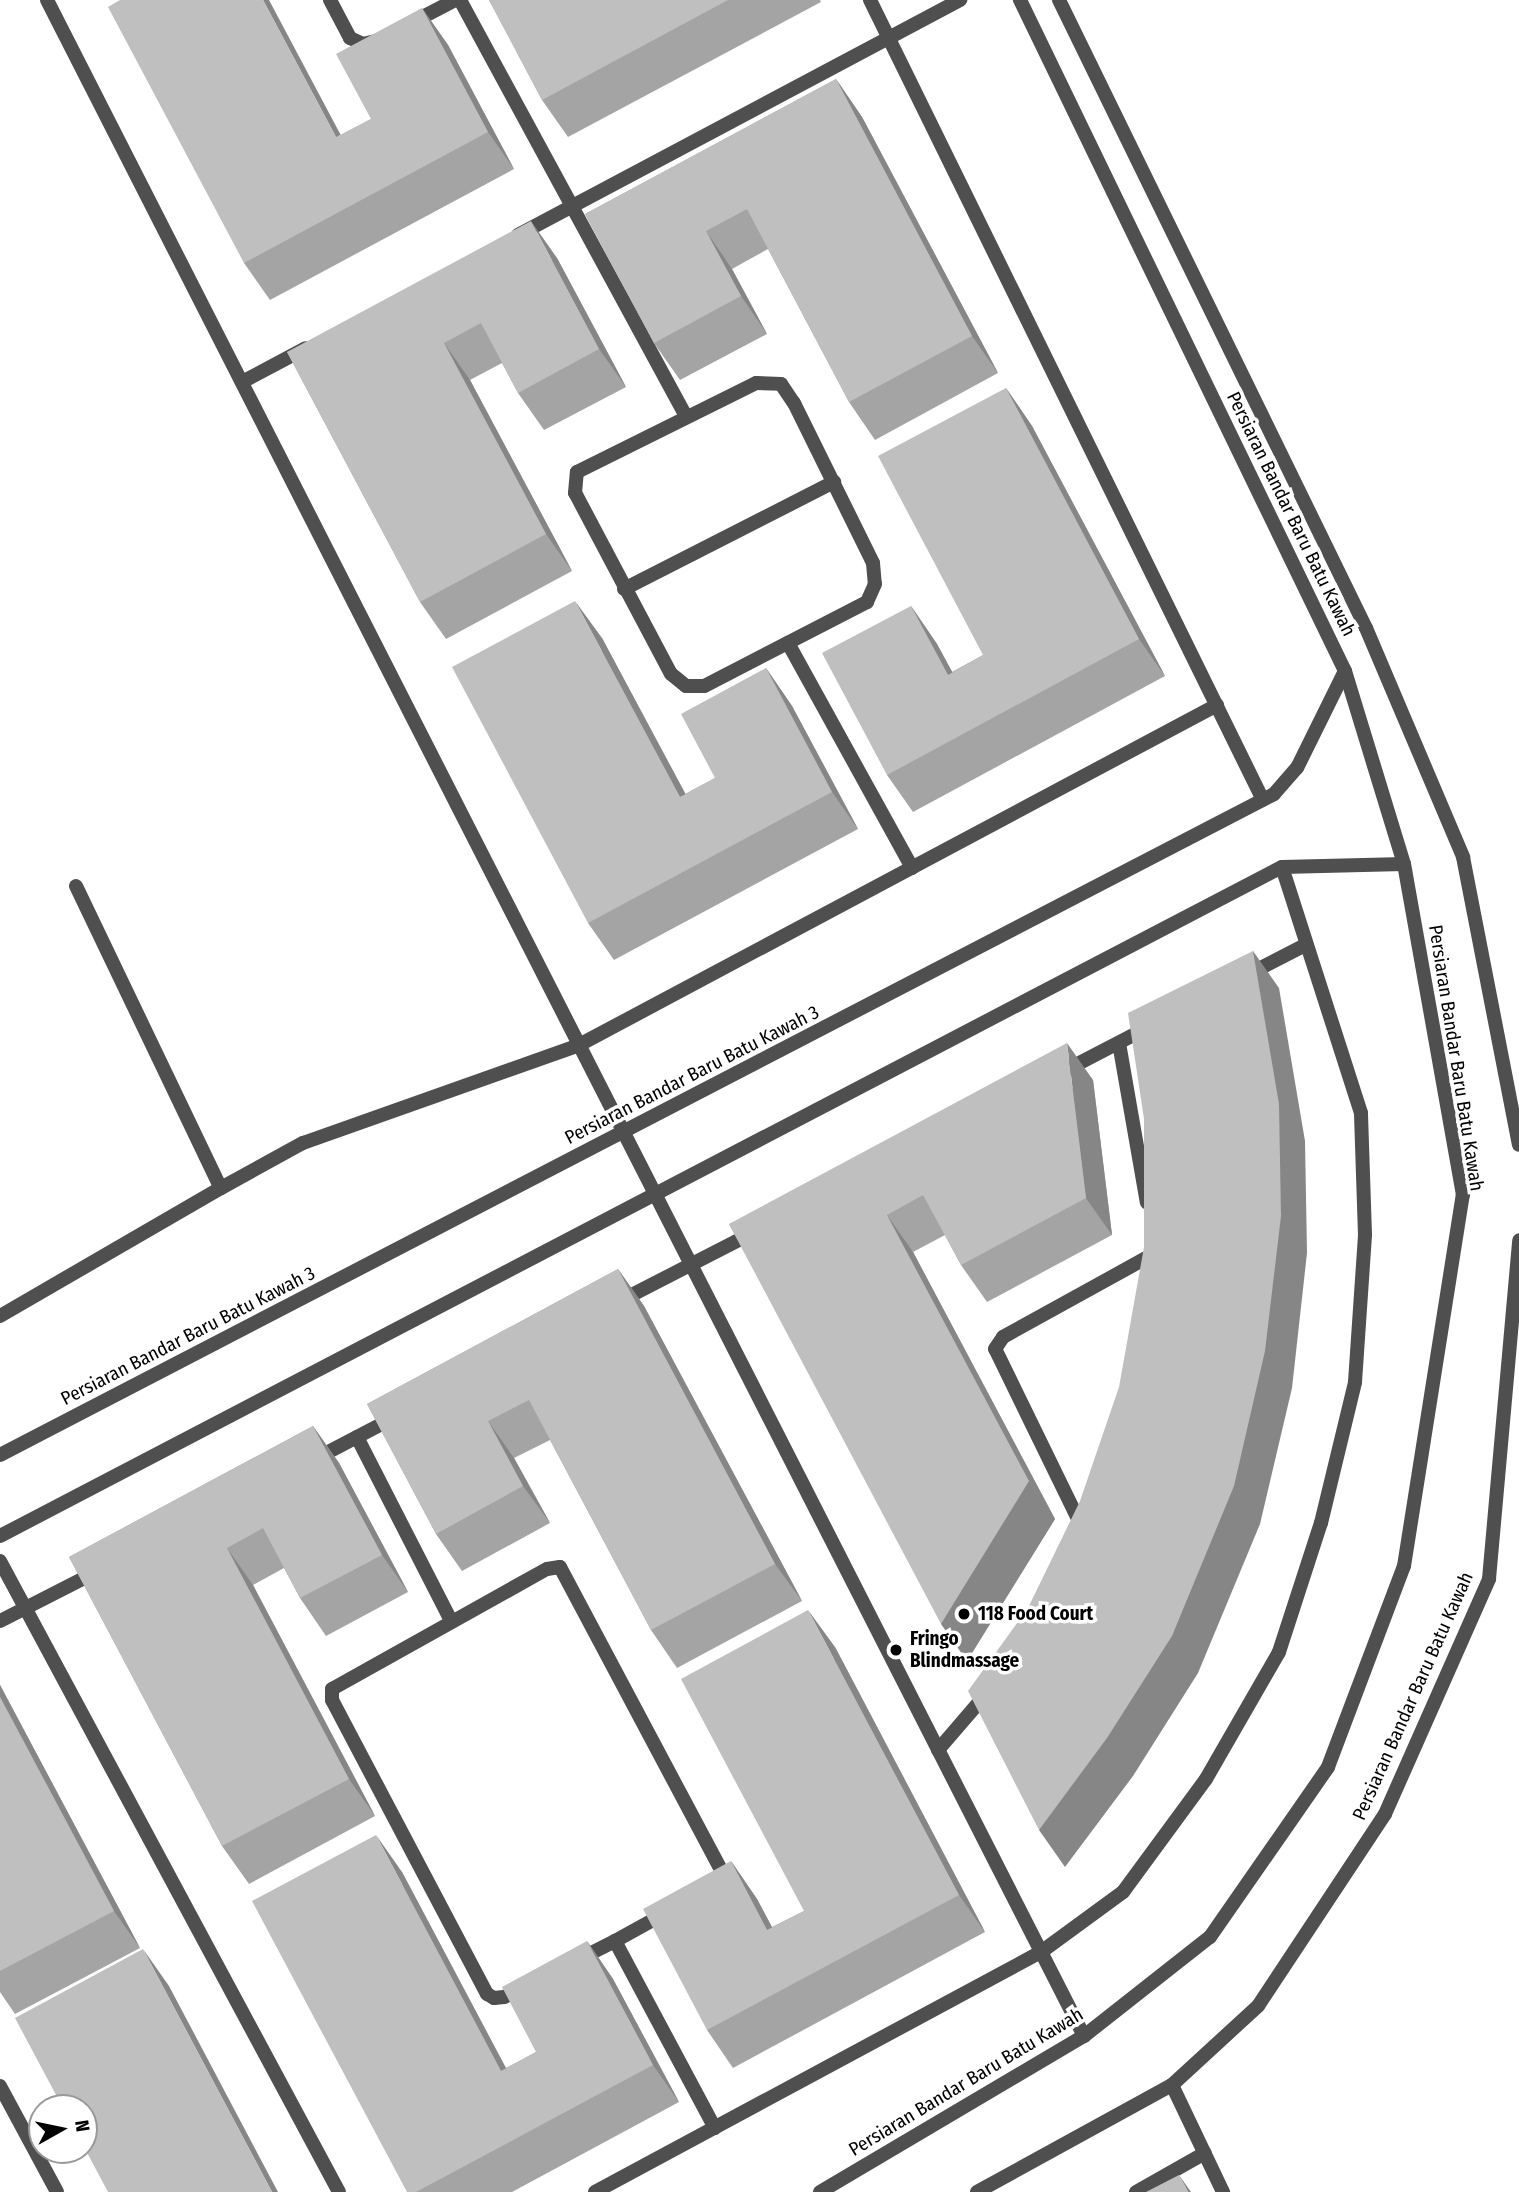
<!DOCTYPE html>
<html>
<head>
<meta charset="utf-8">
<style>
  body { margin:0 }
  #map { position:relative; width:1519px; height:2192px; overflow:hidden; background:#fff; font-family:"Fira Sans Condensed",sans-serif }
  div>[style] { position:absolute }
  .service>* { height:14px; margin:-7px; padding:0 7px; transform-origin:7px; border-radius:7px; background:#4f4f4f }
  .minor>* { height:14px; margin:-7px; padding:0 7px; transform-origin:7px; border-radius:7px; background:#4f4f4f }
  .wall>* { inset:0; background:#a4a4a4 }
  .shaded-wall>* { inset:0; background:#868686 }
  .building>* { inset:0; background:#bfbfbf }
  .dots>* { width:19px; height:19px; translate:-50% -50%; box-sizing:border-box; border:4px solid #fff; border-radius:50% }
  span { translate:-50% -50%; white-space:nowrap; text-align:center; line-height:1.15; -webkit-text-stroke:7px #fff; paint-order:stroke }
  .street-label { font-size:19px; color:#000 }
  .poi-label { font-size:19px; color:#000; font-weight:700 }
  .left { translate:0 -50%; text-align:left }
  .north { position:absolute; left:28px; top:2094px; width:70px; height:70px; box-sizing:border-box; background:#fff; border:2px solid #999; border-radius:50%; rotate:81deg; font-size:19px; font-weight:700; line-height:28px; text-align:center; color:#000 }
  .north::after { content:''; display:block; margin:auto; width:24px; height:32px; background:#000; clip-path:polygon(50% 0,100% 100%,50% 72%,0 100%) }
</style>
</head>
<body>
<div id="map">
  <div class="service">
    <i style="left:330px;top:0;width:43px;rotate:62.2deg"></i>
    <i style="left:350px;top:38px;width:14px;rotate:25deg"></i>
    <i style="left:363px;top:44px;width:13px;rotate:-13deg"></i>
    <i style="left:460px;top:0;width:474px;rotate:61.5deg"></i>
    <i style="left:413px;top:22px;width:47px;rotate:-27.6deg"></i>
    <i style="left:756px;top:383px;width:25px;rotate:2deg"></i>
    <i style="left:781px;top:384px;width:23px;rotate:56deg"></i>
    <i style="left:794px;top:403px;width:178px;rotate:63.7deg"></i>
    <i style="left:873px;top:563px;width:21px;rotate:85deg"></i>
    <i style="left:875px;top:584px;width:20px;rotate:114deg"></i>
    <i style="left:867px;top:602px;width:183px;rotate:152.7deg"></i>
    <i style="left:704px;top:686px;width:18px;rotate:180deg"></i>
    <i style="left:686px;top:686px;width:19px;rotate:-141deg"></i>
    <i style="left:671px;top:674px;width:205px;rotate:-117.9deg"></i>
    <i style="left:575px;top:493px;width:21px;rotate:-85deg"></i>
    <i style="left:577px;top:472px;width:200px;rotate:-26.4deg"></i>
    <i style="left:624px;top:589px;width:236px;rotate:-27deg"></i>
    <i style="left:788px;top:643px;width:257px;rotate:61.1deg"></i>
    <i style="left:76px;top:886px;width:335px;rotate:64.4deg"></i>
    <i style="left:221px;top:1188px;width:94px;rotate:-28.8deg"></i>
    <i style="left:303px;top:1143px;width:293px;rotate:-19.5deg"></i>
    <i style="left:1119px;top:1043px;width:162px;rotate:80.1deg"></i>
    <i style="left:0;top:1316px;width:255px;rotate:-30.1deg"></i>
    <i style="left:357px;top:1437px;width:207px;rotate:62.9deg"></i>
    <i style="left:1082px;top:1527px;width:198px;rotate:-116deg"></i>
    <i style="left:995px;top:1349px;width:14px;rotate:-56deg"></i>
    <i style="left:1003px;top:1337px;width:163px;rotate:-28.9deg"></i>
    <i style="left:560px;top:1567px;width:349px;rotate:62deg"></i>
    <i style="left:724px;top:1875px;width:11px;rotate:124deg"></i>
    <i style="left:718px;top:1884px;width:118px;rotate:151deg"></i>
    <i style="left:615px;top:1941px;width:124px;rotate:153.2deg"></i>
    <i style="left:504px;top:1997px;width:10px;rotate:174deg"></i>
    <i style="left:494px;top:1998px;width:8px;rotate:-150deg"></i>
    <i style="left:487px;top:1994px;width:332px;rotate:-117.8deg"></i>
    <i style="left:332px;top:1700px;width:11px;rotate:-90deg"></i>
    <i style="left:332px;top:1689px;width:246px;rotate:-29.2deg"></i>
    <i style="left:547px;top:1569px;width:13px;rotate:-9deg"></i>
    <i style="left:938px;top:1750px;width:75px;rotate:-49.3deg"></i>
    <i style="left:615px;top:1941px;width:212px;rotate:61.9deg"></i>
    <i style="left:1172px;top:2085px;width:119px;rotate:64.5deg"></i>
    <i style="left:0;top:2086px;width:120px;rotate:61.7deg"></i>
    <i style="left:1136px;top:2192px;width:79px;rotate:-29.5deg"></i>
  </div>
  <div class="minor">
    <i style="left:47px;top:0;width:2285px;rotate:63.01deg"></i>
    <i style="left:870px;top:0;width:891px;rotate:63.84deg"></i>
    <i style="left:1059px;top:0;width:699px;rotate:63.95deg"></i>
    <i style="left:1366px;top:628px;width:249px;rotate:67deg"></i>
    <i style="left:1463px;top:857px;width:293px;rotate:79deg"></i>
    <i style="left:518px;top:235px;width:501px;rotate:-28deg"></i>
    <i style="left:242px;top:382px;width:72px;rotate:-28deg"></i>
    <i style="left:1247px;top:975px;width:65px;rotate:-27.3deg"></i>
    <i style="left:579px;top:1045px;width:723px;rotate:-28.05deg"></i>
    <i style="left:1064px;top:1071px;width:96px;rotate:-27.4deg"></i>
    <i style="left:620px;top:1301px;width:151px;rotate:-27.2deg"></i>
    <i style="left:0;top:1455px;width:1435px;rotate:-27.42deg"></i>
    <i style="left:1274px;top:794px;width:35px;rotate:-49deg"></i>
    <i style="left:1297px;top:768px;width:108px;rotate:-63.7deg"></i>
    <i style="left:315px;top:1459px;width:88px;rotate:-27.7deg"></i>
    <i style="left:0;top:1536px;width:1446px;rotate:-27.56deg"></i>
    <i style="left:1282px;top:867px;width:122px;rotate:-1.4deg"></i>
    <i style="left:0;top:1561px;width:716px;rotate:61.75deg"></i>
    <i style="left:0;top:1621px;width:110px;rotate:-27deg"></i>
    <i style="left:595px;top:2192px;width:506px;rotate:-28.29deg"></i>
    <i style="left:1041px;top:1952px;width:102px;rotate:-36.2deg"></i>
    <i style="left:1123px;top:1892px;width:140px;rotate:-53.7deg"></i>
    <i style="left:1206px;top:1779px;width:146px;rotate:-60.1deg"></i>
    <i style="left:1279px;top:1652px;width:136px;rotate:-72deg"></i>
    <i style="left:1321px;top:1523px;width:145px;rotate:-76.4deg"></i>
    <i style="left:1355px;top:1382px;width:147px;rotate:-86.1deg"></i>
    <i style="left:1365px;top:1235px;width:122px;rotate:-91.9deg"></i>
    <i style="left:1361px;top:1113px;width:258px;rotate:-107.8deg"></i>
    <i style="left:820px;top:2192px;width:307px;rotate:-30.6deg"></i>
    <i style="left:1084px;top:2036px;width:160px;rotate:-38.2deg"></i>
    <i style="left:1210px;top:1937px;width:207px;rotate:-55.2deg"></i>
    <i style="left:1328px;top:1767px;width:215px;rotate:-69.3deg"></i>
    <i style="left:1404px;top:1566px;width:376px;rotate:-81deg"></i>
    <i style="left:1463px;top:1195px;width:336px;rotate:-100.1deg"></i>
    <i style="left:1404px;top:864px;width:202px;rotate:-107deg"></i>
    <i style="left:1345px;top:671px;width:746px;rotate:-115.84deg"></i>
    <i style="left:977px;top:2192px;width:222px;rotate:-28.8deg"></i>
    <i style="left:1172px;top:2085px;width:117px;rotate:-42.6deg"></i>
    <i style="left:1258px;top:2006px;width:230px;rotate:-56.5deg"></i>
    <i style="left:1385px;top:1814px;width:257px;rotate:-66.1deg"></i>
    <i style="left:1489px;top:1579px;width:340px;rotate:-84.9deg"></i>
  </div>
  <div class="wall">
    <i style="clip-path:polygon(489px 0,820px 0,821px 2px,568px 137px,542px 100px)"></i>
    <i style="clip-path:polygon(422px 8px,448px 45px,514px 169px,270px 300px,244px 263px,341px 135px,371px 119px)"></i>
    <i style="clip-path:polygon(836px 79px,862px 117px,998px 373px,875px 440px,849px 402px,768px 249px,732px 269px,767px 334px,680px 380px,654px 343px,585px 214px)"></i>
    <i style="clip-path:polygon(557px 258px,626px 387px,544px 430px,518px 393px,502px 363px,470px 380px,572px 571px,446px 639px,420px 602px,287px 352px)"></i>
    <i style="clip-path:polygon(1006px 388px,1032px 426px,1165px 676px,913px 812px,887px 775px,911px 606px,937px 644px,952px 672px,983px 655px)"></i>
    <i style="clip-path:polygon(602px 638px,685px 794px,715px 778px,766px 668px,792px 706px,858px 829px,614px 960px,588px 923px)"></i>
    <i style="clip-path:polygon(1093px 1080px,1112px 1235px,987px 1302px,961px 1265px,945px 1235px,913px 1252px,1055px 1519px,967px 1661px,729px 1224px)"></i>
    <i style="clip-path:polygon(618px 1269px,644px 1306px,802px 1601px,677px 1668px,651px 1630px,550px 1440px,514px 1458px,550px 1523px,462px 1571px,436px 1534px,367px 1404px)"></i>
    <i style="clip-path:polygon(313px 1426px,339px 1463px,408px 1592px,326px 1636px,300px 1598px,284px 1568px,253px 1585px,375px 1816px,249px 1884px,222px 1846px,69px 1557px)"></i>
    <i style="clip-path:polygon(835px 1647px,985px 1932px,733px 2068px,707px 2030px,731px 1861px,757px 1899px,772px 1927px,804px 1911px)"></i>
    <i style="clip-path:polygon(0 1685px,140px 1948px,15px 2014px,0 1992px)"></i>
    <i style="clip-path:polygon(402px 1872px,506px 2068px,536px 2052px,587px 1941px,613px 1979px,679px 2102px,512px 2192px,407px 2192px)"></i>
  </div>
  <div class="shaded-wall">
    <i style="clip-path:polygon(263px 0,269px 0,362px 175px,336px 137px)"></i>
    <i style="clip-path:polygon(422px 8px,448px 45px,514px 169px,488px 132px)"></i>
    <i style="clip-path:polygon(836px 79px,862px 117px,998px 373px,972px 336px)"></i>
    <i style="clip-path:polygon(531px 221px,557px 258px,626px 387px,599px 349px)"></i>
    <i style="clip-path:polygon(706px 231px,732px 269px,767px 334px,741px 296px)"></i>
    <i style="clip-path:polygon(444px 343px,470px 380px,572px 571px,546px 534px)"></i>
    <i style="clip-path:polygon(1006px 388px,1032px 426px,1165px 676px,1139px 639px)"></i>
    <i style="clip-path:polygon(575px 601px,602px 638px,707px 834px,680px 797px)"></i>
    <i style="clip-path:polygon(911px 606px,937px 644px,974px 712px,948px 675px)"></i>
    <i style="clip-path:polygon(766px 668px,792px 706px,858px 829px,832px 792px)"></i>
    <i style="clip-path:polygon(1253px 951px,1279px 988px,1305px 1141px,1307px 1253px,1292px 1388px,1260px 1524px,1198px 1673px,1133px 1776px,1065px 1867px,1039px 1830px)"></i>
    <i style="clip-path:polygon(1067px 1043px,1093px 1080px,1112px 1235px,1086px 1198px)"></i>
    <i style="clip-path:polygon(887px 1215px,913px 1252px,1055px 1519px,967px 1661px,941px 1624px)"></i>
    <i style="clip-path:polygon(618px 1269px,644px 1306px,802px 1601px,775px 1564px)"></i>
    <i style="clip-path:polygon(488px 1421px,514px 1458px,550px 1523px,523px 1486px)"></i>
    <i style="clip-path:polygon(313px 1426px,339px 1463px,408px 1592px,382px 1555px)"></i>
    <i style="clip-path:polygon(227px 1548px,253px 1585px,375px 1816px,349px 1779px)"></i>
    <i style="clip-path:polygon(808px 1610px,835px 1647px,985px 1932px,959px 1895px)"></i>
    <i style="clip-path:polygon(0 1685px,140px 1948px,114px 1911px,0 1697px)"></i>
    <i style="clip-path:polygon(376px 1835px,402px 1872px,527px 2108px,501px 2071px)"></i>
    <i style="clip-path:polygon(731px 1861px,757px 1899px,793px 1967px,767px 1930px)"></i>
    <i style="clip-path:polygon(587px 1941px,613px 1979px,679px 2102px,653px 2065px)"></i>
    <i style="clip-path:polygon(143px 1949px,169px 1986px,278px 2192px,272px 2192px)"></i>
    <i style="clip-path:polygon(1179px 2175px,1191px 2192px,1188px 2192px)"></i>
  </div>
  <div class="building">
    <i style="clip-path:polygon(120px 0,263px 0,336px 137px,371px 119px,336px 54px,422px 8px,488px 132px,244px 263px,108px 7px)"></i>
    <i style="clip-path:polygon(489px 0,728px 0,542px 100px)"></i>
    <i style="clip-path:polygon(836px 79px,972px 336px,849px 402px,747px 209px,706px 231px,741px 296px,654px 343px,585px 214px)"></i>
    <i style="clip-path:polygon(531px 221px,599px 349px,518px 393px,481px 323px,444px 343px,546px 534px,420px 602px,287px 352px)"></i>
    <i style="clip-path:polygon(1006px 388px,1139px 639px,887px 775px,822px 653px,911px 606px,948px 675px,983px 655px,878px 456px)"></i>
    <i style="clip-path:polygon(575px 601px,680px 797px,715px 778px,681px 714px,766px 668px,832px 792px,588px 923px,452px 667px)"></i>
    <i style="clip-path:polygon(1253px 951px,1279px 1104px,1281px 1216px,1265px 1351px,1234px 1486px,1172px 1636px,1107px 1738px,1039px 1830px,968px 1691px,1028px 1608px,1080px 1501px,1119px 1387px,1144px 1247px,1144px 1119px,1128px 1013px)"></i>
    <i style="clip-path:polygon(1067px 1043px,1086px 1198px,961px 1265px,923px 1195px,887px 1215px,1029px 1481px,941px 1624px,729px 1224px)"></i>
    <i style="clip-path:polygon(618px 1269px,775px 1564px,651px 1630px,529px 1400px,488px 1421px,523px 1486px,436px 1534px,367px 1404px)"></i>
    <i style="clip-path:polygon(313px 1426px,382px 1555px,300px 1598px,263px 1528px,227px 1548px,349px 1779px,222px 1846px,69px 1557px)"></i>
    <i style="clip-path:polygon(808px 1610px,959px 1895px,707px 2030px,643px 1909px,731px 1861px,767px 1930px,804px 1911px,681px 1679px)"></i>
    <i style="clip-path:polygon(0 1697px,114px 1911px,0 1971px)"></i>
    <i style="clip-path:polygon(376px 1835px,501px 2071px,536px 2052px,502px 1987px,587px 1941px,653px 2065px,416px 2192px,407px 2192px,252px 1901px)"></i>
    <i style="clip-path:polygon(143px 1949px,272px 2192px,108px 2192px,84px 2147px,84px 2108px,63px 2108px,15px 2018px)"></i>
    <i style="clip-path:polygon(1179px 2175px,1188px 2192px,1146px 2192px)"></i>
  </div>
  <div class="dots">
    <i style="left:964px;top:1614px;background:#000"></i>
    <i style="left:896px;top:1650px;background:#000"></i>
  </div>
  <div class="street-label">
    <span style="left:1291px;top:514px;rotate:64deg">Persiaran Bandar Baru Batu Kawah</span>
    <span style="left:1456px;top:1058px;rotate:81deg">Persiaran Bandar Baru Batu Kawah</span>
    <span style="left:692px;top:1075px;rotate:-27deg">Persiaran Bandar Baru Batu Kawah 3</span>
    <span style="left:188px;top:1336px;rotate:-27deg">Persiaran Bandar Baru Batu Kawah 3</span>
    <span style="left:1413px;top:1696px;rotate:-66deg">Persiaran Bandar Baru Batu Kawah</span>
    <span style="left:966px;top:2082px;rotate:-31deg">Persiaran Bandar Baru Batu Kawah</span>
  </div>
  <div class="poi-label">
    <span class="left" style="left:978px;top:1614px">118 Food Court</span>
    <span class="left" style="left:910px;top:1650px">Fringo<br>Blindmassage</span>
  </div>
  <div class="north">N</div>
</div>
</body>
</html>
